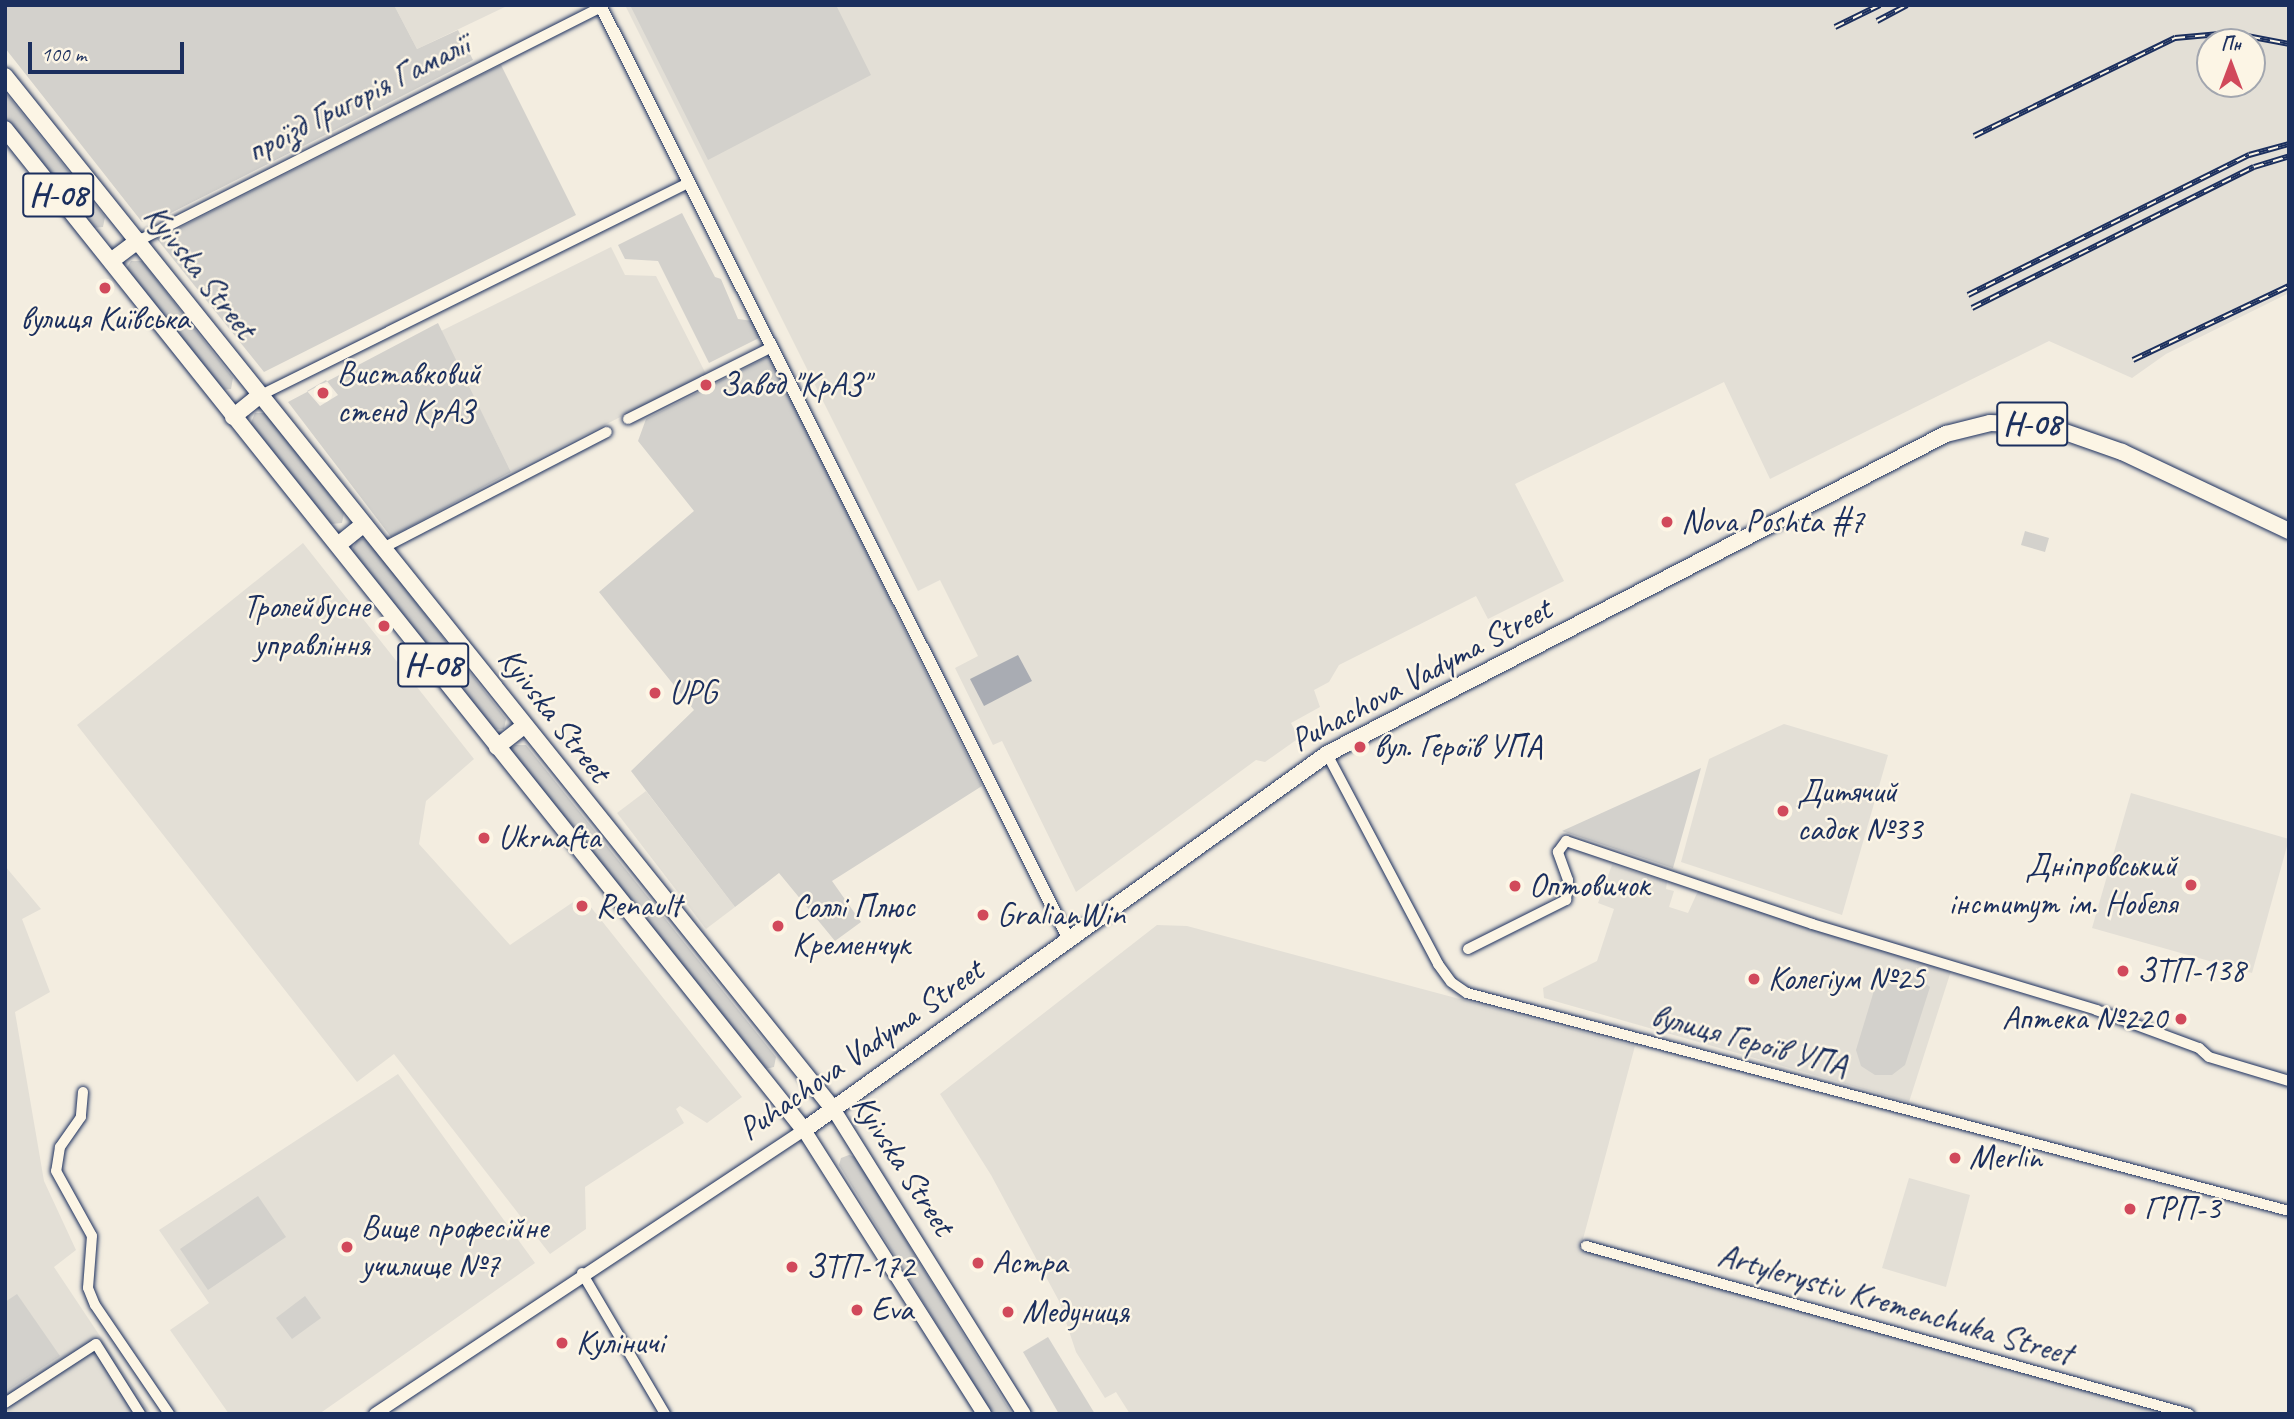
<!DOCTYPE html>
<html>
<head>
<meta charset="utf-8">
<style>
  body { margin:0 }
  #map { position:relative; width:2294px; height:1419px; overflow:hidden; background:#f3ede0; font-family:Caveat,sans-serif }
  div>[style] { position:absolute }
  .built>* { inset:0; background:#e3dfd6 }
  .green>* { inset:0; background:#d3d1cc }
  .water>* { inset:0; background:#a9acb3 }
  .roads { filter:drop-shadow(0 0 2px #1b2f5e) drop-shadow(0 0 2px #1b2f5e) }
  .minor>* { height:10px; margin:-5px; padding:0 5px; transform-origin:5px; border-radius:5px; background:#fcf5e5 }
  .tertiary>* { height:12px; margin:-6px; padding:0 6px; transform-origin:6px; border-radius:6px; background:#fcf5e5 }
  .secondary>* { height:14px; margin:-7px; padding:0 7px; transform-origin:7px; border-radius:7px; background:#fcf5e5 }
  .primary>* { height:16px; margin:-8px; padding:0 8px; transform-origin:8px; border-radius:8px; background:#fcf5e5 }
  .rail>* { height:6px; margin-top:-3px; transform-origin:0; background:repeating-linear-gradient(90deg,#fcf5e5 0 10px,#1b2f5e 0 20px); box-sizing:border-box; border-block:2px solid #1b2f5e }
  .dots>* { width:19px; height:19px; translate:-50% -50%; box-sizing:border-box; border:4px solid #fcf5e5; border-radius:50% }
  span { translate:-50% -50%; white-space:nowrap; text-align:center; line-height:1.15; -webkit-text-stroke:5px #fcf5e5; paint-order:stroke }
  .shield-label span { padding:2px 5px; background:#fcf5e5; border:2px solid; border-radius:5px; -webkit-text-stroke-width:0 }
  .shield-label { font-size:32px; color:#1b2f5e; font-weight:700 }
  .street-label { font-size:33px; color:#1b2f5e }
  .poi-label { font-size:33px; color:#1b2f5e }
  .left { translate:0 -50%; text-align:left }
  .right { translate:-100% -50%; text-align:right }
  .frame { position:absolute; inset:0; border:7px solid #1b2f5e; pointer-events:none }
  .north { position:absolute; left:2196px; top:28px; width:70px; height:70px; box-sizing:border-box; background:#fcf5e5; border:2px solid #a2a6af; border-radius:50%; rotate:0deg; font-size:19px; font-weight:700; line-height:28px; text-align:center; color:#1b2f5e }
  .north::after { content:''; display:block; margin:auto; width:24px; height:32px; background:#d1495b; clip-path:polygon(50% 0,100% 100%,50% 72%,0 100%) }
  .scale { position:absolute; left:28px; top:42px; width:156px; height:32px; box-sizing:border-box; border:4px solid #1b2f5e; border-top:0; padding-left:9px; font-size:21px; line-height:24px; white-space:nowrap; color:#1b2f5e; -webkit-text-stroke:5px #fcf5e5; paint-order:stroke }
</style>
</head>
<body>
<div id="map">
  <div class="built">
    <i style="clip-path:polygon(394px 5px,509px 5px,417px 49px)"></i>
    <i style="clip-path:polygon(evenodd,625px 5px,2289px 5px,2289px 293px,2166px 354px,2132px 378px,2049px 341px,1770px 479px,1724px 382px,1515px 484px,1564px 581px,1488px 619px,1476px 596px,1339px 665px,1329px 682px,1314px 690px,1320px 707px,1291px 723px,1299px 738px,1265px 762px,1256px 760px,1076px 892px,1002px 741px,993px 745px,955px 668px,978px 656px,940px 580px,918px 591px,625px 5px,2210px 42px,2252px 42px,2252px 84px,2210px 84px,2210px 42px)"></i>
    <i style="clip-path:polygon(611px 247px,625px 275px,656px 276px,706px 374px,511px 472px,441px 331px)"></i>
    <i style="clip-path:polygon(303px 543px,474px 759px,426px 801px,419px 844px,510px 945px,582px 896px,742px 1097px,707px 1123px,680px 1106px,676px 1109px,684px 1123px,585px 1187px,586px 1229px,550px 1254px,394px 1054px,357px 1082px,77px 725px)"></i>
    <i style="clip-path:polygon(1784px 724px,1888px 755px,1842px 915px,1681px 862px,1709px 759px)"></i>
    <i style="clip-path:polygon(646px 791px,735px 907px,706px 929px,617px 813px)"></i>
    <i style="clip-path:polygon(2131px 793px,2289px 839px,2252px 973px,2092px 928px)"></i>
    <i style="clip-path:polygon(1612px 865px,1667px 882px,1666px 889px,1674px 891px,1669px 907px,1688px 913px,1698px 891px,1951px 971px,1909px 1102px,1544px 998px,1543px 988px,1597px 961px,1614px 909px,1598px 903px)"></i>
    <i style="clip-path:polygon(5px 866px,41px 909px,22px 919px,50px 992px,15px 1012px,44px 1181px,76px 1250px,54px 1267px,152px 1414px,5px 1414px)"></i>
    <i style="clip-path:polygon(1157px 925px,1187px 926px,1635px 1046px,1583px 1239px,2178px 1414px,1130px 1414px,1116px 1392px,1105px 1398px,1076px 1352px,1059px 1301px,991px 1175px,940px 1094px)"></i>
    <i style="clip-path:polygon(398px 1074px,535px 1263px,319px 1414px,229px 1414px,170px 1330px,209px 1303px,159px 1230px)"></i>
    <i style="clip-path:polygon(1909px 1178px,1970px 1195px,1946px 1287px,1882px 1268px)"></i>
  </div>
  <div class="green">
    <i style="clip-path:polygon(5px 5px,394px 5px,417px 49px,458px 30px,473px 60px,163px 217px,142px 222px,5px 48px)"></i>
    <i style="clip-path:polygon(630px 5px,836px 5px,871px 75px,708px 160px)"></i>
    <i style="clip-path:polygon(501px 65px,576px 215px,264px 372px,157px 239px)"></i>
    <i style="clip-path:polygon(5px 92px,105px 217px,103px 227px,92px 228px,5px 118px)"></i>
    <i style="clip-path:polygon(682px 213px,715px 277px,721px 279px,738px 319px,753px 321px,761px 337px,709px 363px,658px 261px,625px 259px,618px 245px)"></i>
    <i style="clip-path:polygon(131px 261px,142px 261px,233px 378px,231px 389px,223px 390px,126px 269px)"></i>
    <i style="clip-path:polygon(evenodd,438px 323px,511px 472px,391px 537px,288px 402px,438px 323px,326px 380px,338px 395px,320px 406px,307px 391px,326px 380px)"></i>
    <i style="clip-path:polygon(769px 356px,982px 786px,832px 881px,861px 922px,835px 941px,779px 873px,735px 907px,631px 771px,694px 710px,599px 592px,694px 511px,638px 441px,646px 419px)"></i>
    <i style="clip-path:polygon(255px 413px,265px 413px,344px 513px,342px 523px,331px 524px,250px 425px)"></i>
    <i style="clip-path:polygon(2025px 531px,2049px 538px,2045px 552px,2021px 545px)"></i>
    <i style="clip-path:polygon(357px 539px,367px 539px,506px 719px,504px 729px,493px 730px,352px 551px)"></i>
    <i style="clip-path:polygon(515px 745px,526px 745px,776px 1057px,774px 1067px,765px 1069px,510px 750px)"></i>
    <i style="clip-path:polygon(1701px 768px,1673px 868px,1562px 831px)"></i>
    <i style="clip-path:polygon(1907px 969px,1930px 987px,1905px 1065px,1892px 1075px,1875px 1075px,1861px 1066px,1856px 1050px,1880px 971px)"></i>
    <i style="clip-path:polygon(849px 1155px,855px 1157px,1012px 1414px,992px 1414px,839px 1165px,841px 1158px)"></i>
    <i style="clip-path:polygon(258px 1196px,286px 1237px,208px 1290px,180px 1249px)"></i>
    <i style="clip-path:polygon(17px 1294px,60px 1356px,5px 1392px,5px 1302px)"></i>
    <i style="clip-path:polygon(305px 1296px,321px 1318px,292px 1339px,276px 1318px)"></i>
    <i style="clip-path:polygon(1048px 1337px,1095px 1414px,1059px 1414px,1023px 1352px)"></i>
  </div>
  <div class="water">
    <i style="clip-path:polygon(1018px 655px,1032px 681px,984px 706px,970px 679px)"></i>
  </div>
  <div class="roads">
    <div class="minor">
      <i style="left:138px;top:241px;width:519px;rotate:-26.81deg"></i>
      <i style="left:259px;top:396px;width:481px;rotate:-26.4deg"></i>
      <i style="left:628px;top:419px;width:161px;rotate:-26.6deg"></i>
      <i style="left:383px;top:548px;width:252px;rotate:-27.4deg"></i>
      <i style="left:1327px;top:754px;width:238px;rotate:62.1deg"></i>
      <i style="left:1438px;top:964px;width:22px;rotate:54deg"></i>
      <i style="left:1451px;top:982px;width:19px;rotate:35deg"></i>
      <i style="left:1467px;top:993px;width:850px;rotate:14.85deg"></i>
      <i style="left:1468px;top:949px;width:110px;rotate:-26.6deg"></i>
      <i style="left:1566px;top:900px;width:20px;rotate:-84deg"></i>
      <i style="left:1568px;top:880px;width:30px;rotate:-110deg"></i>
      <i style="left:1558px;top:852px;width:14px;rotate:-54deg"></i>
      <i style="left:1566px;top:841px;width:260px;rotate:18.6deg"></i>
      <i style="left:1812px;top:924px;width:297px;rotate:16.8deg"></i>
      <i style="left:2096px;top:1010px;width:110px;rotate:20.3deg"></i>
      <i style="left:2199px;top:1048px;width:13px;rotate:42deg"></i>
      <i style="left:2209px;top:1057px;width:84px;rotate:16.7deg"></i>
      <i style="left:83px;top:1092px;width:25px;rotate:95deg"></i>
      <i style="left:81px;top:1117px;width:37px;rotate:125deg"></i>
      <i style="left:60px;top:1147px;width:24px;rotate:99deg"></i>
      <i style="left:56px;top:1171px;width:74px;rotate:61deg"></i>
      <i style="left:92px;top:1236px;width:52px;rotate:94.4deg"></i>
      <i style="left:88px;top:1288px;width:18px;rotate:68deg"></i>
      <i style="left:95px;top:1305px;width:132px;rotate:55.8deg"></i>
      <i style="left:1586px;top:1246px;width:626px;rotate:15.57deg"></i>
      <i style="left:582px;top:1273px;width:164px;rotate:59.5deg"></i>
      <i style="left:5px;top:1403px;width:108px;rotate:-33deg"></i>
      <i style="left:96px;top:1344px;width:83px;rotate:57.8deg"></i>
    </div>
    <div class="tertiary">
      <i style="left:600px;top:5px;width:1046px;rotate:63.36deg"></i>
      <i style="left:375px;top:1414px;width:514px;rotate:-33.5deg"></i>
    </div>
    <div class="secondary">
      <i style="left:834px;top:1110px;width:358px;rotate:58deg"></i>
      <i style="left:804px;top:1130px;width:336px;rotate:57.6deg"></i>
    </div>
    <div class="primary">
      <i style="left:5px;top:76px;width:1325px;rotate:51.28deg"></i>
      <i style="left:5px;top:129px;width:1281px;rotate:51.4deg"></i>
      <i style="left:804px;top:1130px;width:644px;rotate:-35.71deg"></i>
      <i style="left:1327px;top:754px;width:697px;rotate:-27.34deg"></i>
      <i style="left:1946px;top:434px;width:45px;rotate:-14deg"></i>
      <i style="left:1990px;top:423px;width:55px;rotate:2.1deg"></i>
      <i style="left:2045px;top:425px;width:82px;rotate:19.3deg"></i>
      <i style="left:2122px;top:452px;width:185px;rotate:25.3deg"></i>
      <i style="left:111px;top:261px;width:34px;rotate:-37deg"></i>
      <i style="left:233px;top:417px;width:33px;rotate:-39deg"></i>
      <i style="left:338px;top:545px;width:33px;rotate:-39deg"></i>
      <i style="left:497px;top:747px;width:34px;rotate:-38deg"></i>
    </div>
  </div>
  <div class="rail">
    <i style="left:1877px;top:21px;width:34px;rotate:-28deg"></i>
    <i style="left:1835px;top:27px;width:50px;rotate:-26.1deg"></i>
    <i style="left:1974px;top:136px;width:224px;rotate:-26deg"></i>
    <i style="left:2175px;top:38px;width:56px;rotate:-5.1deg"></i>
    <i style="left:2231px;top:33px;width:59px;rotate:10.7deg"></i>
    <i style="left:1968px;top:295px;width:314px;rotate:-26.5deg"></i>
    <i style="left:2249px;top:155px;width:41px;rotate:-15.4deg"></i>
    <i style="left:1972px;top:308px;width:315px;rotate:-26.6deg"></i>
    <i style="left:2254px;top:167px;width:37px;rotate:-17deg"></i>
    <i style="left:2133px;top:360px;width:173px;rotate:-25.4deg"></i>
  </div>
  <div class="dots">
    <i style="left:105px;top:288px;background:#d1495b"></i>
    <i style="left:706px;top:385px;background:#d1495b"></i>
    <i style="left:323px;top:393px;background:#d1495b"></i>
    <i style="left:1667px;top:522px;background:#d1495b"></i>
    <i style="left:384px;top:626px;background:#d1495b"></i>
    <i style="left:655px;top:693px;background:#d1495b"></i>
    <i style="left:1360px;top:747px;background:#d1495b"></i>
    <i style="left:1783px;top:811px;background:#d1495b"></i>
    <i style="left:484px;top:838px;background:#d1495b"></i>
    <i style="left:2191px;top:885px;background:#d1495b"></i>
    <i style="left:1515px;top:886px;background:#d1495b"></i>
    <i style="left:582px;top:906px;background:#d1495b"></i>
    <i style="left:983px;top:915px;background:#d1495b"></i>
    <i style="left:778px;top:926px;background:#d1495b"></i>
    <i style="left:2123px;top:971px;background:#d1495b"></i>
    <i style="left:1754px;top:979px;background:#d1495b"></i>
    <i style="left:2181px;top:1019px;background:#d1495b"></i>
    <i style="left:1955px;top:1158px;background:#d1495b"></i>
    <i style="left:2130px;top:1209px;background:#d1495b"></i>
    <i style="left:347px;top:1247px;background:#d1495b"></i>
    <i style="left:978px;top:1263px;background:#d1495b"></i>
    <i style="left:792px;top:1267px;background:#d1495b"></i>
    <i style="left:857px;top:1310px;background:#d1495b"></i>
    <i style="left:1008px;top:1312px;background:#d1495b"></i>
    <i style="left:562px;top:1343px;background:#d1495b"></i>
  </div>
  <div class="shield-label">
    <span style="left:58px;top:195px">Н-08</span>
    <span style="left:2032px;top:424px">Н-08</span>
    <span style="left:433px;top:665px">Н-08</span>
  </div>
  <div class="street-label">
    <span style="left:358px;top:98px;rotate:-27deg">проїзд Григорія Гамалії</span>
    <span style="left:200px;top:272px;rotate:52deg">Kyivska Street</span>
    <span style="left:1421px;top:675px;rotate:-28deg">Puhachova Vadyma Street</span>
    <span style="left:554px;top:715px;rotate:52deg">Kyivska Street</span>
    <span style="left:1749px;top:1041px;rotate:15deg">вулиця Героїв УПА</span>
    <span style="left:861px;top:1050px;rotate:-35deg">Puhachova Vadyma Street</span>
    <span style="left:903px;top:1165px;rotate:57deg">Kyivska Street</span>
    <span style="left:1895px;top:1305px;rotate:16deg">Artylerystiv Kremenchuka Street</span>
  </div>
  <div class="poi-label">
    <span style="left:105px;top:319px">вулиця Київська</span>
    <span class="left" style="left:337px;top:393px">Виставковий<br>стенд КрАЗ</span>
    <span class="left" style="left:720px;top:385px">Завод "КрАЗ"</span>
    <span class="left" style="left:1681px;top:522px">Nova Poshta #7</span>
    <span class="right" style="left:370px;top:626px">Тролейбусне<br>управління</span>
    <span class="left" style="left:669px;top:693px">UPG</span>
    <span class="left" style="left:1374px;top:747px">вул. Героїв УПА</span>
    <span class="left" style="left:1797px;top:811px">Дитячий<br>садок №33</span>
    <span class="left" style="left:498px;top:838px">Ukrnafta</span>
    <span class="right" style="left:2177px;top:885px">Дніпровський<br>інститут ім. Нобеля</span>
    <span class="left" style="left:1529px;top:886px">Оптовичок</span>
    <span class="left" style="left:596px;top:906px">Renault</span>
    <span class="left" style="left:792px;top:926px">Соллі Плюс<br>Кременчук</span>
    <span class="left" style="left:997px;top:915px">GralianWin</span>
    <span class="left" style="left:2137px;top:971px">ЗТП-138</span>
    <span class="left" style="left:1768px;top:979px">Колегіум №25</span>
    <span class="right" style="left:2167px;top:1019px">Аптека №220</span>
    <span class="left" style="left:1969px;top:1158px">Merlin</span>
    <span class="left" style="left:2144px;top:1209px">ГРП-3</span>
    <span class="left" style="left:361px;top:1247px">Вище професійне<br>училище №7</span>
    <span class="left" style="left:992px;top:1263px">Астра</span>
    <span class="left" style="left:806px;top:1267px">ЗТП-172</span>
    <span class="left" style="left:871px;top:1310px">Eva</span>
    <span class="left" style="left:1022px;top:1312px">Медуниця</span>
    <span class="left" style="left:576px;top:1343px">Куліничі</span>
  </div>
  <div class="frame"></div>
  <div class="north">Пн</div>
  <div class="scale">100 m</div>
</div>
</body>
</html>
